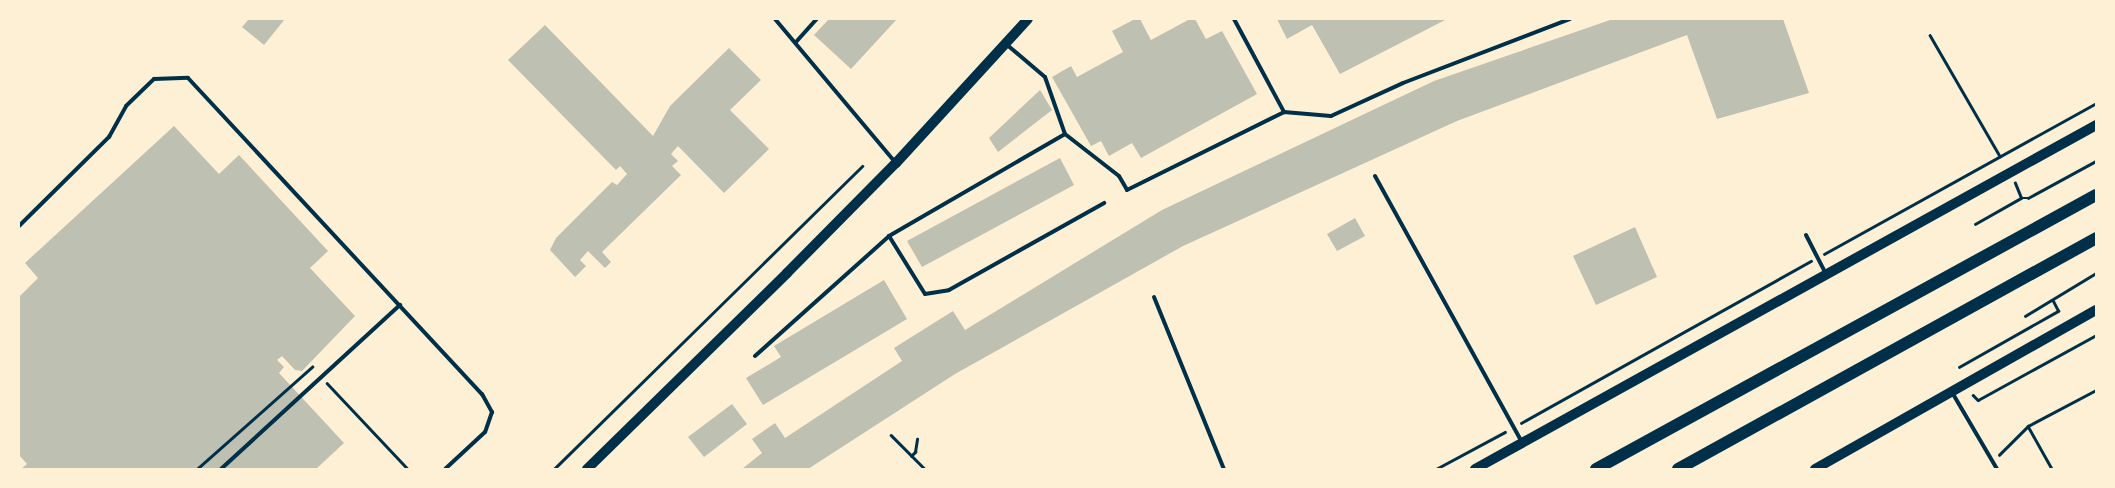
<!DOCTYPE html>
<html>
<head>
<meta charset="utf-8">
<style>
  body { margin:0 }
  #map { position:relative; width:2115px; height:488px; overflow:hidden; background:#fdf0d5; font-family:Commissioner,sans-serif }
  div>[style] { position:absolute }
  .building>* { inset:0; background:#bec0b2 }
  .path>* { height:2.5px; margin:-1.25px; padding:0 1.25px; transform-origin:1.25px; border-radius:1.25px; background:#003049 }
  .service>* { height:4px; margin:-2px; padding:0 2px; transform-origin:2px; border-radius:2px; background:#003049 }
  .secondary>* { height:10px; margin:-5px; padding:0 5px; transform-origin:5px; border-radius:5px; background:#003049 }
  .primary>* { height:12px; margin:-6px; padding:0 6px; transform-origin:6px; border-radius:6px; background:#003049 }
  span { translate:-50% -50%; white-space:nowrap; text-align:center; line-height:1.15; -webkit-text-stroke:4px #fdf0d5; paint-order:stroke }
  .frame { position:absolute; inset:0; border:20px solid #fdf0d5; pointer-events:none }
</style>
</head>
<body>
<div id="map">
  <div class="building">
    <i style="clip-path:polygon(249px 19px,285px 19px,264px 45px,242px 27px)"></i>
    <i style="clip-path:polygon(829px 19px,897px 19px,851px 69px,814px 35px)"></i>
    <i style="clip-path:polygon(1135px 19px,1140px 19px,1151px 40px,1190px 19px,1195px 19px,1206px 39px,1222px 31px,1257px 94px,1141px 158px,1132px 143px,1109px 156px,1101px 141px,1091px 146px,1052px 77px,1071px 66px,1077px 77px,1123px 52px,1112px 31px)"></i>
    <i style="clip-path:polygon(1277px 19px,1447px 19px,1340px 74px,1312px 25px,1287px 39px)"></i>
    <i style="clip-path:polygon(1613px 19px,1783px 19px,1809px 93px,1717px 119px,1687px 35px,1457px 121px,1183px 246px,955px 374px,808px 469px,742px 469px,762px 453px,752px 439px,775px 423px,785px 438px,902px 361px,894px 348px,953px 311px,965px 330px,1162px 210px,1434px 81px)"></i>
    <i style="clip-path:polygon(545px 25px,653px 136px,670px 106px,729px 48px,761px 80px,730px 110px,769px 149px,724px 193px,678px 146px,671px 154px,678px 161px,672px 166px,681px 175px,602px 252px,611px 262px,605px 268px,588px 251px,580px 260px,586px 266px,575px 277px,550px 250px,556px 238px,612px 182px,617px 185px,627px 174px,620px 166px,616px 170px,508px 60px)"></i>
    <i style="clip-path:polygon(1040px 90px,1052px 110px,998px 152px,989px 138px)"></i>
    <i style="clip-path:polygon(174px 126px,219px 174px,239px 155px,328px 251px,310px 268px,355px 316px,302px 371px,295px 370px,282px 356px,277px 360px,284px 367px,279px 373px,344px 443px,316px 469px,21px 469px,27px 464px,19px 455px,19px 297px,38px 278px,25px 263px)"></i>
    <i style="clip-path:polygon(1060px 158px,1074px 185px,922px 267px,907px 241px)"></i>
    <i style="clip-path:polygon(1355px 218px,1365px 236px,1337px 251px,1327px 234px)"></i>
    <i style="clip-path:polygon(1635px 227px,1657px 277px,1596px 305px,1573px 256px)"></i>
    <i style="clip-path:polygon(884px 280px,907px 319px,763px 405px,746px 378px,781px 357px,774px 346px)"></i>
    <i style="clip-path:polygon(732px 404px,747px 424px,704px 457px,688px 437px)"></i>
  </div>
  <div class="path">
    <i style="left:1930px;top:35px;width:140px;rotate:60deg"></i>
    <i style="left:2021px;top:198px;width:7px"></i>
    <i style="left:2028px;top:198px;width:77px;rotate:-28.6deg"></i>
    <i style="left:1975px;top:224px;width:53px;rotate:-29.5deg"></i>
    <i style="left:2021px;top:198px;width:16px;rotate:-112deg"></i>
    <i style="left:1824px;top:254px;width:311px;rotate:-29deg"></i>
    <i style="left:2025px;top:316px;width:83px;rotate:-31.2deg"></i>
    <i style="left:1959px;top:367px;width:114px;rotate:-29.5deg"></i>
    <i style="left:2058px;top:311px;width:11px;rotate:-117deg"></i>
    <i style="left:327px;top:383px;width:118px;rotate:46.7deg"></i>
    <i style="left:1973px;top:395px;width:7px;rotate:45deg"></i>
    <i style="left:1978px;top:400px;width:135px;rotate:-28.8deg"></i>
    <i style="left:1521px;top:423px;width:332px;rotate:-29.2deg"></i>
    <i style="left:2028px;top:426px;width:49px;rotate:60.8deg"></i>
    <i style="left:891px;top:435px;width:48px;rotate:45deg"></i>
    <i style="left:1999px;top:455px;width:41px;rotate:-45deg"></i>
    <i style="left:2028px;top:426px;width:77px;rotate:-27.9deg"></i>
    <i style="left:911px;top:456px;width:6px;rotate:-45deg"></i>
    <i style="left:915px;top:452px;width:13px;rotate:-81deg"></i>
    <i style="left:197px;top:469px;width:154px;rotate:-41.6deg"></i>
    <i style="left:554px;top:469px;width:432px;rotate:-44.5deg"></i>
    <i style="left:1436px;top:469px;width:78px;rotate:-28.2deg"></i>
  </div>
  <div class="service">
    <i style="left:775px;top:19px;width:188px;rotate:50deg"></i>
    <i style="left:1234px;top:19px;width:106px;rotate:61.7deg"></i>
    <i style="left:796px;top:42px;width:31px;rotate:-48deg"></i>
    <i style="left:1006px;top:44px;width:51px;rotate:40.2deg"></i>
    <i style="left:1045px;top:77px;width:60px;rotate:70.7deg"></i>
    <i style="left:1065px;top:134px;width:68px;rotate:37.9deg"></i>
    <i style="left:1119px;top:176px;width:16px;rotate:60deg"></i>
    <i style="left:1127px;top:190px;width:175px;rotate:-26.4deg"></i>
    <i style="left:1284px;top:112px;width:47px;rotate:4.9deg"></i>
    <i style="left:1331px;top:116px;width:79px;rotate:-24.6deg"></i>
    <i style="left:1403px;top:83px;width:179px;rotate:-21deg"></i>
    <i style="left:1375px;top:176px;width:303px;rotate:61.1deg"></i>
    <i style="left:19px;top:226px;width:127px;rotate:-44.7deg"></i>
    <i style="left:109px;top:137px;width:35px;rotate:-61deg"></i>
    <i style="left:126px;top:106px;width:39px;rotate:-44deg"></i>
    <i style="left:154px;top:79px;width:34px;rotate:-2deg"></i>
    <i style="left:188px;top:78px;width:432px;rotate:47.1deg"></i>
    <i style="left:482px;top:394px;width:21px;rotate:61deg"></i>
    <i style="left:492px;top:412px;width:21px;rotate:109deg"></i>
    <i style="left:485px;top:432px;width:54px;rotate:137.2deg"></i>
    <i style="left:1806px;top:235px;width:44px;rotate:62.9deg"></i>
    <i style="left:889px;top:236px;width:68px;rotate:58.2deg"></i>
    <i style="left:925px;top:294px;width:24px;rotate:-9deg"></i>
    <i style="left:949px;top:290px;width:178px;rotate:-29.3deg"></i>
    <i style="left:1154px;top:297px;width:186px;rotate:67.9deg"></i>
    <i style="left:755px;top:356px;width:180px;rotate:-41.8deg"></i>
    <i style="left:889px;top:236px;width:203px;rotate:-30.1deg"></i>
    <i style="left:1953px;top:394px;width:87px;rotate:59.6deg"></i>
    <i style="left:221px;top:469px;width:243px;rotate:-42.5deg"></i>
  </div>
  <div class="secondary">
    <i style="left:587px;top:469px;width:280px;rotate:-44.4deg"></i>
    <i style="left:787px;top:273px;width:155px;rotate:-45.3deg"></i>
    <i style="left:896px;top:163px;width:195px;rotate:-47.5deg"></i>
    <i style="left:1475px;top:469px;width:710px;rotate:-28.98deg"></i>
    <i style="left:1815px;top:469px;width:323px;rotate:-29.5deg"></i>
  </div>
  <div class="primary">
    <i style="left:1596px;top:469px;width:570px;rotate:-28.72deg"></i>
    <i style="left:1678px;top:469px;width:478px;rotate:-28.9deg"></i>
  </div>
  <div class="frame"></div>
</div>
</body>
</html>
